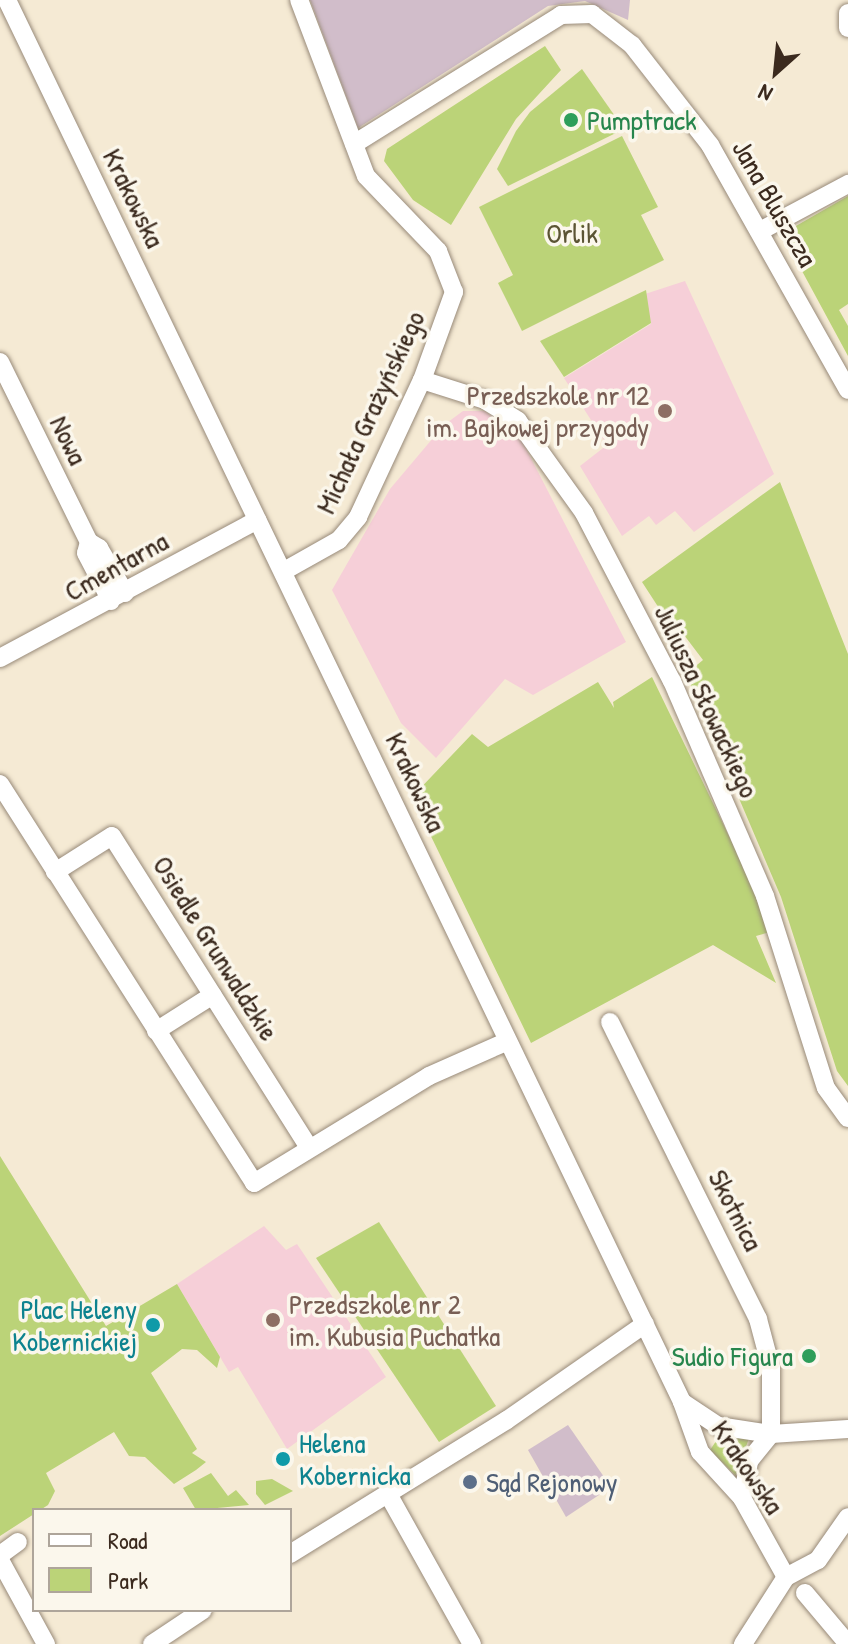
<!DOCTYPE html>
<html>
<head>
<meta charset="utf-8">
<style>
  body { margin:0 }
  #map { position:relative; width:848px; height:1644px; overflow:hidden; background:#f5ead4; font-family:"Patrick Hand",sans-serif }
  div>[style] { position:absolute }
  .built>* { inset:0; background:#f6cfd8 }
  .industrial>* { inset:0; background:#d1bdca }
  .green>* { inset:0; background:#bbd378 }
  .roads { filter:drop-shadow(0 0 2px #988a79) drop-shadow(0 0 2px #988a79) }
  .minor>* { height:18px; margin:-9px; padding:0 9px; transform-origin:9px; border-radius:9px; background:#fff }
  .dots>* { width:22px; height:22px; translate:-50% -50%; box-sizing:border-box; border:4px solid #fbf7ec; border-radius:50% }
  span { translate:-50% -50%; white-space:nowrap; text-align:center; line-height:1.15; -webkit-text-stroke:7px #fbf7ec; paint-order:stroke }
  .leisure-label { font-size:28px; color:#27864d }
  .left { translate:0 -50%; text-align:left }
  .right { translate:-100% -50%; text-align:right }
  .street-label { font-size:28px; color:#3b2a1e }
  .park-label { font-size:28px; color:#5b5434 }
  .education-label { font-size:28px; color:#785e54 }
  .culture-label { font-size:28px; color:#0d838f }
  .service-label { font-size:28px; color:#4e5e75 }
  .legend { position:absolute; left:32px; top:1508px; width:260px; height:104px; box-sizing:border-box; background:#fbf7ec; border:2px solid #aea59a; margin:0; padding:10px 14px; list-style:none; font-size:24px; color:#3b2a1e }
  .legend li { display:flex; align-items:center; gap:16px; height:40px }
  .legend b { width:40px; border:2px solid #aea59a }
  .north { position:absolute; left:736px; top:32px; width:80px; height:80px; -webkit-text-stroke:6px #fbf7ec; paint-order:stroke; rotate:207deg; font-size:22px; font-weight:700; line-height:32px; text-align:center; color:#3b2a1e }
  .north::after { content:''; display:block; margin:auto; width:28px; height:36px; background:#3b2a1e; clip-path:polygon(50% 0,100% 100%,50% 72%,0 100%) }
</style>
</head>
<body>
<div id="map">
  <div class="built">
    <i style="clip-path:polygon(685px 281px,774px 474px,694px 532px,675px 511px,656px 525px,649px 516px,622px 536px,580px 466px,607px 445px,564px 378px,651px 324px,645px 294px)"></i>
    <i style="clip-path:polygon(463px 411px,485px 411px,522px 441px,626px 642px,533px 695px,505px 679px,436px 758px,401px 723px,332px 590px,390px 489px,444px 425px)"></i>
    <i style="clip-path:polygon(264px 1226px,286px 1250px,297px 1244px,386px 1377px,287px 1449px,238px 1367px,229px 1372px,177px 1284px)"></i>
  </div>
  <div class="industrial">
    <i style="clip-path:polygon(310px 0,630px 0,628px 20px,585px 1px,548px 6px,358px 128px)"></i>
    <i style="clip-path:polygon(568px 1425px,611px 1487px,566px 1517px,528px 1450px)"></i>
  </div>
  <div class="green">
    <i style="clip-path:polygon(545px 46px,561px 70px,516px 119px,451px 225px,413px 200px,384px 161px,387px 149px)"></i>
    <i style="clip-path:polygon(582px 69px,624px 129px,508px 186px,497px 169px,516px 131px,530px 112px)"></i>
    <i style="clip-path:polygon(622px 136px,658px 207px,641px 215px,664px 260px,522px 331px,498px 283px,513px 275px,479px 207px)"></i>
    <i style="clip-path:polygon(848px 196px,848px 304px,839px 310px,848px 326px,848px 356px,782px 234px)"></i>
    <i style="clip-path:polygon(646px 290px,651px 323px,564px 377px,540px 341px)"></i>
    <i style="clip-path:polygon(780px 482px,848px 654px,848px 1086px,837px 1071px,781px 897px,686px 674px,703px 660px,684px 635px,679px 639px,642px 582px)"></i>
    <i style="clip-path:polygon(652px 677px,756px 892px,770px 932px,756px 936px,776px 983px,713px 945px,531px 1043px,412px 797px,472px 734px,488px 747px,598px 682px,614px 708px,613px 702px)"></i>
    <i style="clip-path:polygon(0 1156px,106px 1326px,177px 1284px,220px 1357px,217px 1368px,197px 1350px,182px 1349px,151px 1373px,197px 1449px,192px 1453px,206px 1462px,196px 1470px,174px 1484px,145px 1457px,129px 1456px,114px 1432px,46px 1473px,55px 1491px,48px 1505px,0 1536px)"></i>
    <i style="clip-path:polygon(379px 1222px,496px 1406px,439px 1442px,316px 1258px)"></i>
    <i style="clip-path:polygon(721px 1434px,749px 1438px,736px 1476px,710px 1450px)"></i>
    <i style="clip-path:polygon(211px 1473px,228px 1496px,236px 1490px,249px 1505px,196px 1510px,183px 1488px)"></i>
    <i style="clip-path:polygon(272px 1479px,293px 1491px,265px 1505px,256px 1494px,256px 1481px)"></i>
  </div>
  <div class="roads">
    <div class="minor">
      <i style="left:7px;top:0;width:1556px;rotate:64.29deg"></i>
      <i style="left:682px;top:1402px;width:53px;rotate:70.2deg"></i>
      <i style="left:700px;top:1452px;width:62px;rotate:47.6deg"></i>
      <i style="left:742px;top:1498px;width:90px;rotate:60.9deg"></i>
      <i style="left:848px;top:13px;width:15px;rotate:90deg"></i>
      <i style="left:354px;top:144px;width:244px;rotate:-31.9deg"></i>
      <i style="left:561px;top:15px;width:31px;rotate:-2deg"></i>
      <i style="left:592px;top:14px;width:51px;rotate:37.8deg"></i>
      <i style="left:632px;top:45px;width:127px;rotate:52deg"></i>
      <i style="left:710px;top:145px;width:281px;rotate:60.6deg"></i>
      <i style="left:760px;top:231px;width:100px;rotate:-28.1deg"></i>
      <i style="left:0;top:362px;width:201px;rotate:63.7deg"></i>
      <i style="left:89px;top:542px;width:12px;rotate:31deg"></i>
      <i style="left:99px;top:548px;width:52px;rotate:60deg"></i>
      <i style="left:422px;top:380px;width:66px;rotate:17.6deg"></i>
      <i style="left:485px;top:400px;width:39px;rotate:32deg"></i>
      <i style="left:518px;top:421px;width:113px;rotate:54.3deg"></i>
      <i style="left:584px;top:513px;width:190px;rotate:62.4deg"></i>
      <i style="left:672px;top:681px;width:234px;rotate:66.6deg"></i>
      <i style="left:765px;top:896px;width:201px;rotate:72.4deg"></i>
      <i style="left:826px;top:1088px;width:37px;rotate:54deg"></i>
      <i style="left:89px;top:542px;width:11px;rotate:105deg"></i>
      <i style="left:86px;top:553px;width:54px;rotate:62.5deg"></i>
      <i style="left:284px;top:571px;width:63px;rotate:-29.4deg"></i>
      <i style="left:339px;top:540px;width:30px;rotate:-50deg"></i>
      <i style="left:358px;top:517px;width:151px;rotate:-65deg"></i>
      <i style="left:422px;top:380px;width:94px;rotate:-70deg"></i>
      <i style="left:454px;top:292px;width:44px;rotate:-111.3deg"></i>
      <i style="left:438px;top:251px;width:104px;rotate:-133.8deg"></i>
      <i style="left:366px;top:176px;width:188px;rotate:-110.8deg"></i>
      <i style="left:0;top:658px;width:292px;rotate:-28.2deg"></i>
      <i style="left:0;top:784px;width:473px;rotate:57.5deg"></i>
      <i style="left:254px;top:1183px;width:205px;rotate:-31.4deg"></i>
      <i style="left:429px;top:1076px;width:86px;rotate:-23.9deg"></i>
      <i style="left:55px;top:872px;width:67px;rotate:-32.3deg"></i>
      <i style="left:112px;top:836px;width:369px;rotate:57.7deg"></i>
      <i style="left:610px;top:1022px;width:332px;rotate:63.5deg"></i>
      <i style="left:758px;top:1319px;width:51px;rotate:75.1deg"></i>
      <i style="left:771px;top:1368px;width:66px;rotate:90deg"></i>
      <i style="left:156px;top:1031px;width:67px;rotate:-32.3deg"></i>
      <i style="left:682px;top:1402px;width:43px;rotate:33.7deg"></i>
      <i style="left:718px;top:1426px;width:54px;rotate:8.6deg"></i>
      <i style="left:771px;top:1434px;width:77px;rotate:-3.7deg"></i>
      <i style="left:388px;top:1494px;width:172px;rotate:60.8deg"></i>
      <i style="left:742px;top:1498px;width:38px;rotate:-79deg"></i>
      <i style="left:749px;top:1461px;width:35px;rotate:-51deg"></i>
      <i style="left:290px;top:1554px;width:255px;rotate:-31.7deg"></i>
      <i style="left:507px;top:1420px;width:168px;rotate:-34.8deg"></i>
      <i style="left:0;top:1555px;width:22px;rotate:-36deg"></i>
      <i style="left:0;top:1560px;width:96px;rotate:61.3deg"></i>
      <i style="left:786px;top:1577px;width:36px;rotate:-28deg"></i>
      <i style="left:818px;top:1560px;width:52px;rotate:-55.1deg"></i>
      <i style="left:805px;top:1593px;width:67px;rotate:49.9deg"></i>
      <i style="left:152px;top:1644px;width:61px;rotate:-33.7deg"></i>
      <i style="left:743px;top:1644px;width:80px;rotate:-57.3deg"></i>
    </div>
  </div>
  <div class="dots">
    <i style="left:571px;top:120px;background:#2e9e5b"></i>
    <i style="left:665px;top:411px;background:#8d6e63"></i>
    <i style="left:273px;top:1320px;background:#8d6e63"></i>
    <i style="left:153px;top:1325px;background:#0f9aa8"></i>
    <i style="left:809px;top:1356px;background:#2e9e5b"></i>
    <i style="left:283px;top:1459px;background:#0f9aa8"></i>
    <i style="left:470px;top:1482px;background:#5c6f8a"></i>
  </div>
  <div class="leisure-label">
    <span class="left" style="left:587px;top:120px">Pumptrack</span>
    <span class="right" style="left:793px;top:1356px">Sudio Figura</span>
  </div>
  <div class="street-label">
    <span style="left:134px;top:198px;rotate:64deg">Krakowska</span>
    <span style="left:775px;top:203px;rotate:60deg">Jana Bluszcza</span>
    <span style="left:370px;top:412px;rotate:-65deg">Michała Grażyńskiego</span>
    <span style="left:69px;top:440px;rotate:64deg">Nowa</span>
    <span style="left:116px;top:566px;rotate:-29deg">Cmentarna</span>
    <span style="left:707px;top:701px;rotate:65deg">Juliusza Słowackiego</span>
    <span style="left:416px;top:782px;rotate:65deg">Krakowska</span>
    <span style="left:216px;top:948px;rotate:58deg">Osiedle Grunwaldzkie</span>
    <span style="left:736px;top:1210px;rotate:63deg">Skotnica</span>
    <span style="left:748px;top:1467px;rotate:56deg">Krakowska</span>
  </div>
  <div class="park-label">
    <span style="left:572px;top:233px">Orlik</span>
  </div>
  <div class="education-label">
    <span class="right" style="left:649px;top:411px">Przedszkole nr 12<br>im. Bajkowej przygody</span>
    <span class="left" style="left:289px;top:1320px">Przedszkole nr 2<br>im. Kubusia Puchatka</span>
  </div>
  <div class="culture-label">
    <span class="right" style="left:137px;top:1325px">Plac Heleny<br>Kobernickiej</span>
    <span class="left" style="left:299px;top:1459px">Helena<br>Kobernicka</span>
  </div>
  <div class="service-label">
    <span class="left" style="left:486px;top:1482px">Sąd Rejonowy</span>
  </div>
  <ul class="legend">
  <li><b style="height:10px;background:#fff"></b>Road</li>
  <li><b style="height:22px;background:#bbd378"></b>Park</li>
  </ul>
  <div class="north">N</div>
</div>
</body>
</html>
